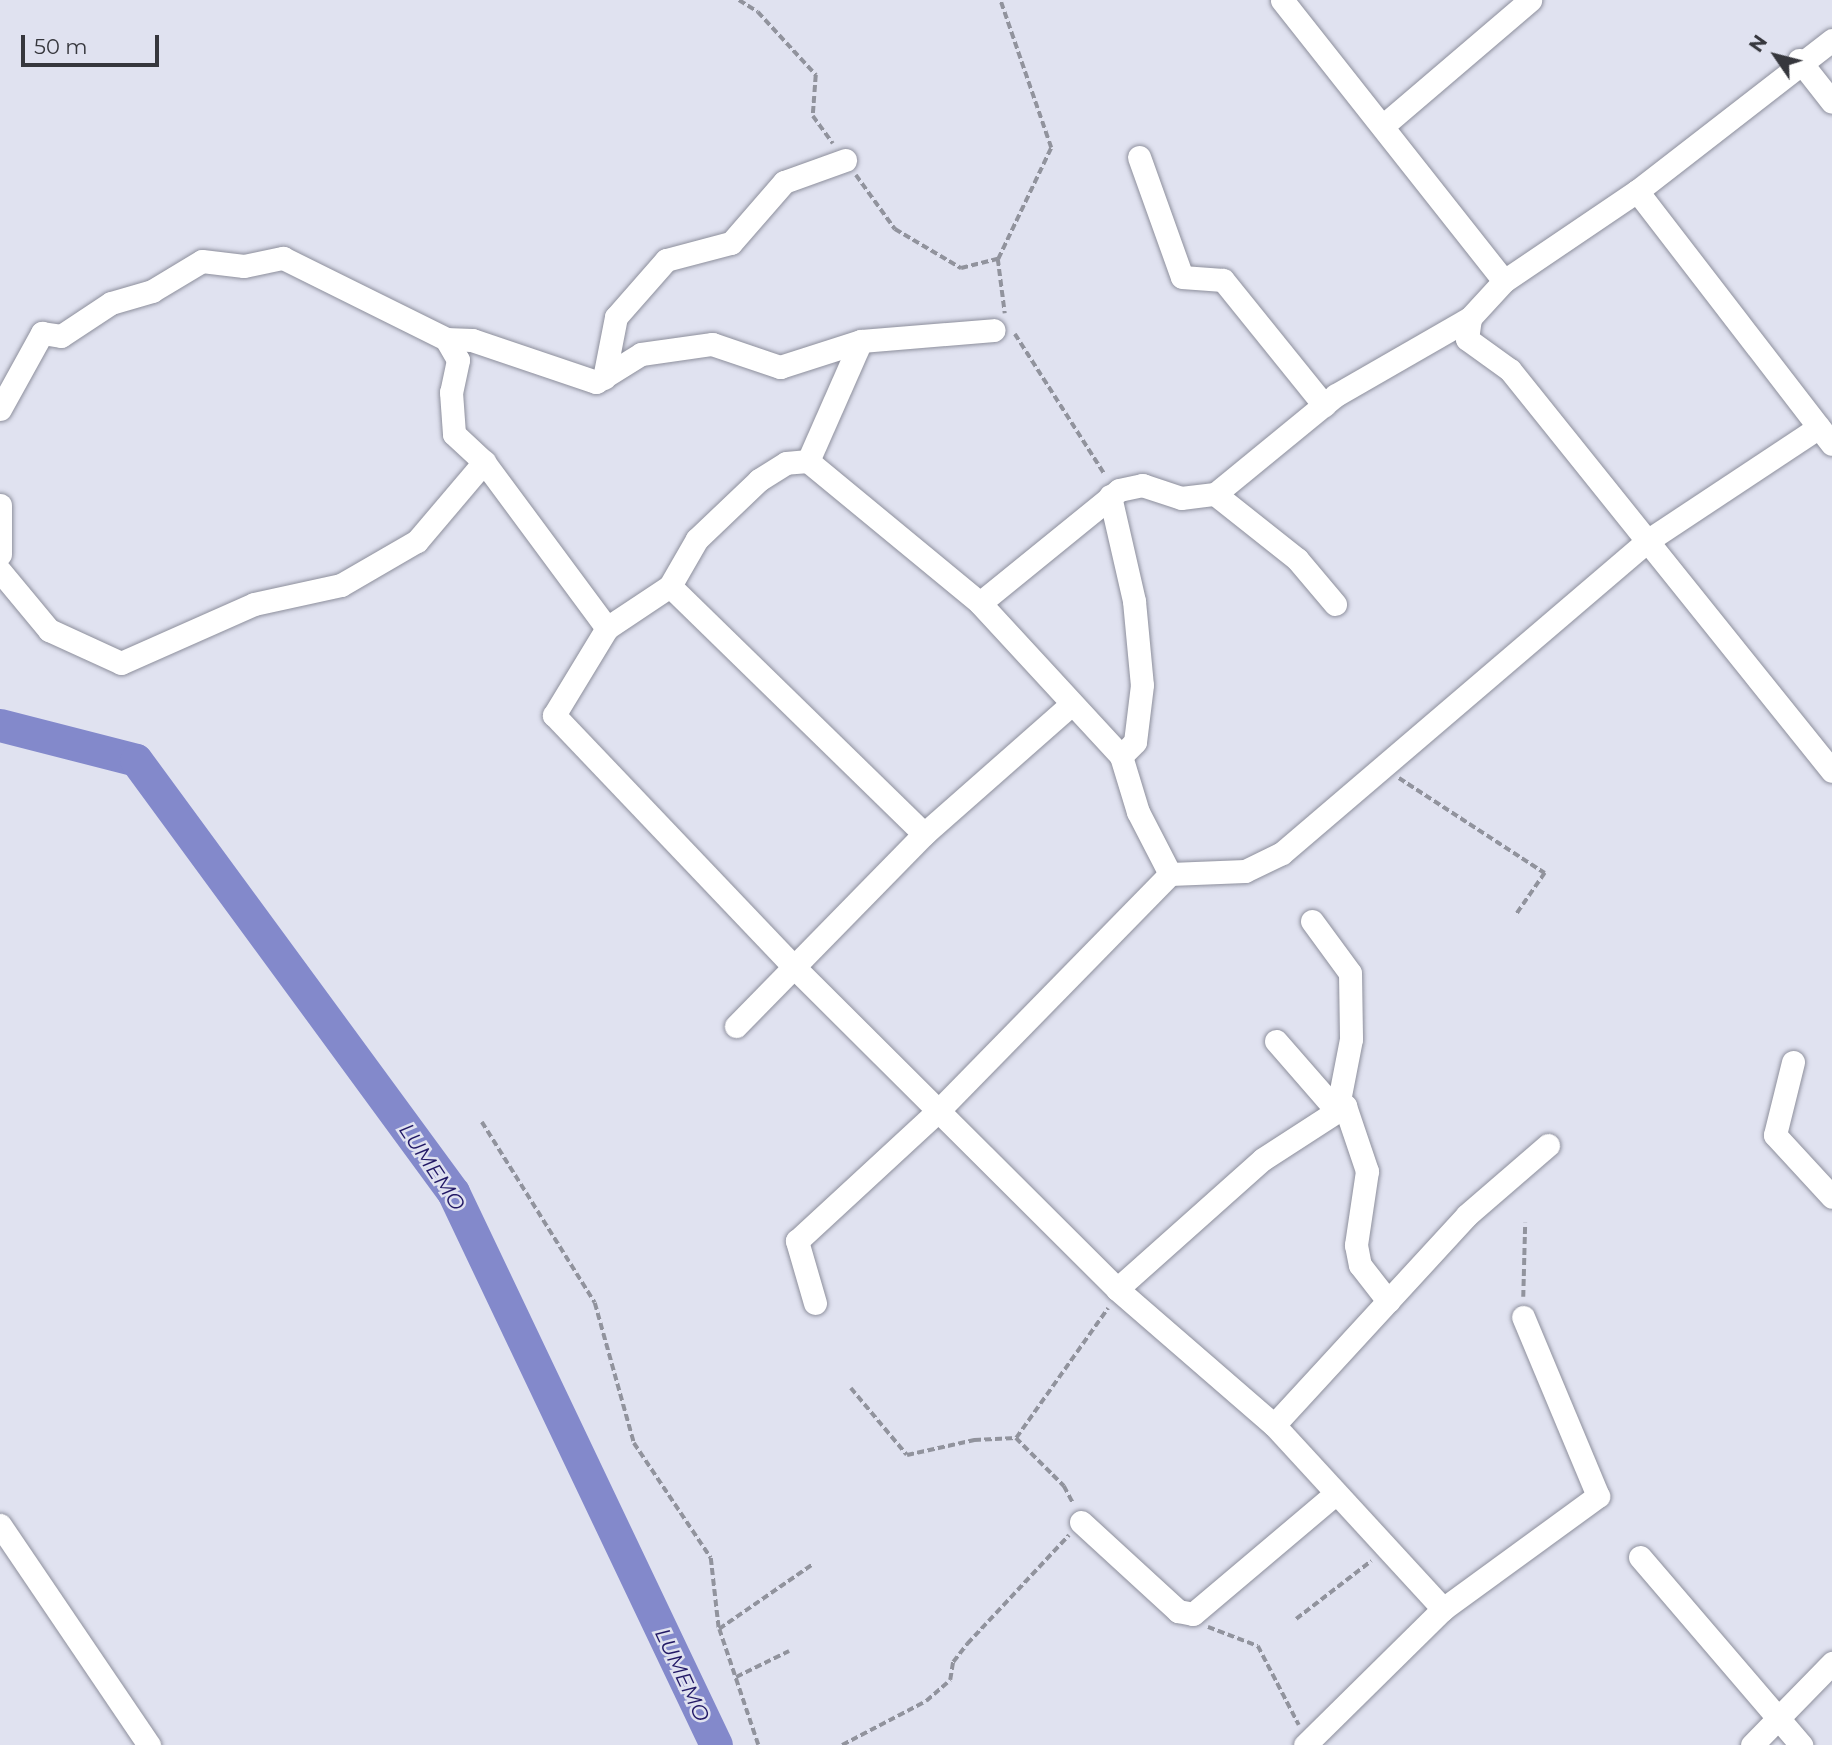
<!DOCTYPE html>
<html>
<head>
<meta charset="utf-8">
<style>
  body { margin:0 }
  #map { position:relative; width:1832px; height:1745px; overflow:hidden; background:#e0e2f0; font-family:Montserrat,sans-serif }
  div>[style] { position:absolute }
  .river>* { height:33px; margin:-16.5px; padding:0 16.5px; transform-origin:16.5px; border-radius:16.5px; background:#8389cb }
  .path>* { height:3.5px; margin-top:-1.75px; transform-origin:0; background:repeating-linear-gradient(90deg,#91939d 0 7px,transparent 0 10.5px) }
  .roads { filter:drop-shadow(0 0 2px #8d8f9c) drop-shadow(0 0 2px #8d8f9c) }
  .minor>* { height:23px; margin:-11.5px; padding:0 11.5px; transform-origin:11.5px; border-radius:11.5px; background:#fff }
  span { translate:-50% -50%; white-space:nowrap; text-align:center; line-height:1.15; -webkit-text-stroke:5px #e0e2f0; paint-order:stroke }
  .water-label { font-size:21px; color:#211865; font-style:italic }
  .north { position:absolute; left:1741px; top:21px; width:70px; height:70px; -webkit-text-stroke:5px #e0e2f0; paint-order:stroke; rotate:305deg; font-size:19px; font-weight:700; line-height:28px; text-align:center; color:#36373d }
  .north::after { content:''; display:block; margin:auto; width:24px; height:32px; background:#36373d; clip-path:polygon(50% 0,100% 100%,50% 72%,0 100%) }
  .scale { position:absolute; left:21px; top:35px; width:138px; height:32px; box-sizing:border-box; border:4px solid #36373d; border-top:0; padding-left:9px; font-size:21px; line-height:24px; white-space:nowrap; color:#36373d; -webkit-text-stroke:5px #e0e2f0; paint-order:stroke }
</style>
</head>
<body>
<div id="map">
  <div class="river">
    <i style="left:0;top:725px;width:140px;rotate:14.4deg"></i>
    <i style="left:136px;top:760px;width:536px;rotate:53.73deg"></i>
    <i style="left:453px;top:1192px;width:612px;rotate:64.56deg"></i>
  </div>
  <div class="path">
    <i style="left:739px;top:0;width:22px;rotate:32deg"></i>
    <i style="left:758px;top:12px;width:86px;rotate:47.4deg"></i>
    <i style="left:816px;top:75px;width:41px;rotate:94.2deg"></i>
    <i style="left:813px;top:116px;width:34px;rotate:54deg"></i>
    <i style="left:856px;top:175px;width:67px;rotate:54.2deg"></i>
    <i style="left:895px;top:229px;width:77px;rotate:30.6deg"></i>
    <i style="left:961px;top:268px;width:38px;rotate:-14deg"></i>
    <i style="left:998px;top:259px;width:55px;rotate:82.7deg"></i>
    <i style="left:998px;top:259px;width:123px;rotate:-64.5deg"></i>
    <i style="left:1051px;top:148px;width:157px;rotate:-109deg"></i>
    <i style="left:1015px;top:334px;width:167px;rotate:57.4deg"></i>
    <i style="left:1399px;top:778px;width:174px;rotate:33.1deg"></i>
    <i style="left:1545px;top:873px;width:51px;rotate:124.6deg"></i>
    <i style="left:482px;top:1122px;width:213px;rotate:58deg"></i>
    <i style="left:595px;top:1303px;width:145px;rotate:74.4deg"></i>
    <i style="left:634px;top:1443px;width:138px;rotate:56.2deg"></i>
    <i style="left:711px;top:1558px;width:71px;rotate:83.6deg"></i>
    <i style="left:1523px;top:1297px;width:74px;rotate:-88.5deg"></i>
    <i style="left:851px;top:1388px;width:87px;rotate:50.1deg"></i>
    <i style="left:907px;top:1455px;width:69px;rotate:-12.6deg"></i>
    <i style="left:974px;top:1440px;width:42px;rotate:-2.7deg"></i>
    <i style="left:1016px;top:1438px;width:68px;rotate:45deg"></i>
    <i style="left:1064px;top:1486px;width:19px;rotate:62deg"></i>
    <i style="left:1016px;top:1438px;width:159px;rotate:-54.7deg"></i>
    <i style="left:1296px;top:1619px;width:95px;rotate:-37.7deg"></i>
    <i style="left:1208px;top:1627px;width:53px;rotate:20.8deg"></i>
    <i style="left:1258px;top:1646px;width:89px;rotate:62.6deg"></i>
    <i style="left:736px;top:1677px;width:59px;rotate:-26.1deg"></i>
    <i style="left:758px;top:1745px;width:122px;rotate:-108.6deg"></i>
    <i style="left:719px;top:1629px;width:114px;rotate:-34.7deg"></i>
    <i style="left:842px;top:1745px;width:95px;rotate:-27.6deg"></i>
    <i style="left:926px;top:1701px;width:32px;rotate:-41deg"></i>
    <i style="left:950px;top:1680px;width:18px;rotate:-81deg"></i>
    <i style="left:953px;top:1662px;width:23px;rotate:-52deg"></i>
    <i style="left:967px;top:1644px;width:149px;rotate:-46.9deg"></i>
  </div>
  <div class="roads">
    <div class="minor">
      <i style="left:1282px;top:0;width:358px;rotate:51.7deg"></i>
      <i style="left:1832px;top:40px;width:247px;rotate:142.2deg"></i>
      <i style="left:1637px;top:191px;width:161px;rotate:145.9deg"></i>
      <i style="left:1504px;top:281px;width:50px;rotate:132.6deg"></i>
      <i style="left:1470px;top:318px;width:21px;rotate:98deg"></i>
      <i style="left:1467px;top:339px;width:53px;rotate:35.8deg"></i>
      <i style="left:1510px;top:370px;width:514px;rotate:51.24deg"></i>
      <i style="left:1799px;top:60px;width:53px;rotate:51.8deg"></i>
      <i style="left:1385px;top:124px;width:191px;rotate:-40.5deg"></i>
      <i style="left:1139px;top:157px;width:127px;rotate:70.3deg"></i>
      <i style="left:1182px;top:277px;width:41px;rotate:4.2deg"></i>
      <i style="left:1223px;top:280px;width:161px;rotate:51.1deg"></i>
      <i style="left:1637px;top:191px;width:319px;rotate:52.4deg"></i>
      <i style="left:446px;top:339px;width:26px;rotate:2deg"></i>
      <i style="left:472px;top:340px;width:131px;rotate:18.7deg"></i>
      <i style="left:596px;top:382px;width:53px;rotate:-31.9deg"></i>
      <i style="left:641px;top:354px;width:72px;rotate:-8deg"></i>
      <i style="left:712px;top:344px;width:72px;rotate:18.7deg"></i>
      <i style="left:780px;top:367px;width:85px;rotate:-17.8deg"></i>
      <i style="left:861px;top:341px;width:133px;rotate:-4.7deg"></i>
      <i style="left:604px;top:378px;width:62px;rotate:-78.9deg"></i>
      <i style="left:616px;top:317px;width:76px;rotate:-48.7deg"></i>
      <i style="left:666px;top:260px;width:67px;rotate:-14.7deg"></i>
      <i style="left:731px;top:243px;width:81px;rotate:-49deg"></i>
      <i style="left:784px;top:182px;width:65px;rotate:-19.8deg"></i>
      <i style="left:0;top:409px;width:87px;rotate:-61.1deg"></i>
      <i style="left:42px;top:333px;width:19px;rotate:9deg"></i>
      <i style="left:61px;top:336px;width:60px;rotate:-33.4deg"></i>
      <i style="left:111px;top:303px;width:43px;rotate:-16.3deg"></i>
      <i style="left:152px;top:291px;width:58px;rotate:-31deg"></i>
      <i style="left:202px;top:261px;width:42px;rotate:6.8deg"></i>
      <i style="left:244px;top:266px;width:40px;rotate:-12deg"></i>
      <i style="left:283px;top:258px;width:182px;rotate:26.4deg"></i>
      <i style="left:446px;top:339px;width:24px;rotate:60deg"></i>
      <i style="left:458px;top:360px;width:33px;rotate:102deg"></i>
      <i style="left:451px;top:392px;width:42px;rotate:85.9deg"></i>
      <i style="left:454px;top:434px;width:41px;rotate:43deg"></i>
      <i style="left:484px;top:462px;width:207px;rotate:53.5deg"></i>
      <i style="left:808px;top:461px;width:131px;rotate:-66.2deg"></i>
      <i style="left:1215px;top:494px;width:105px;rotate:38.4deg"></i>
      <i style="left:1297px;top:559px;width:59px;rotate:49.8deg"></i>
      <i style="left:1110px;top:496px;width:108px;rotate:77.1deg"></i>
      <i style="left:1134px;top:601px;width:84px;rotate:84.6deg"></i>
      <i style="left:1142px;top:685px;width:57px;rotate:97deg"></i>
      <i style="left:1135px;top:742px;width:20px;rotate:135deg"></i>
      <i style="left:0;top:505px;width:49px;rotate:90deg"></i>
      <i style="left:0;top:571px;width:77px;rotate:50.3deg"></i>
      <i style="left:49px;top:630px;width:79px;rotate:24.6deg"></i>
      <i style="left:121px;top:663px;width:145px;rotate:-23.9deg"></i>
      <i style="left:254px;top:604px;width:89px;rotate:-12.3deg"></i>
      <i style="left:341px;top:585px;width:88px;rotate:-30.1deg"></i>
      <i style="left:417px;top:541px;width:104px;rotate:-49.7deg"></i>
      <i style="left:670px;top:586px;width:355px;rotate:44.3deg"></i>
      <i style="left:980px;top:603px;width:179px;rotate:-39.1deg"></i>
      <i style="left:1119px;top:490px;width:24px;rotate:-12deg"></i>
      <i style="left:1142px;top:485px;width:41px;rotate:18.4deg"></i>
      <i style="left:1181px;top:498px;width:34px;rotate:-7deg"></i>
      <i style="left:1215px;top:494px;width:156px;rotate:-39.3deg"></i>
      <i style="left:1336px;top:395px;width:155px;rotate:-29.9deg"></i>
      <i style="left:1170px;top:874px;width:70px;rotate:-117.3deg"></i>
      <i style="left:1138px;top:812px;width:59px;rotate:-106.9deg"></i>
      <i style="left:1121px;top:756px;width:208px;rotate:-132.7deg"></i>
      <i style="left:980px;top:603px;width:223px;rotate:-140.5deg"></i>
      <i style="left:808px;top:461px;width:22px;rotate:175deg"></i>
      <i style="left:786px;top:463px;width:32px;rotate:148deg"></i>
      <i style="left:759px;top:480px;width:86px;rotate:136.4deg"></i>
      <i style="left:697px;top:539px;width:54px;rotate:119.9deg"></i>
      <i style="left:670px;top:586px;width:76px;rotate:146.3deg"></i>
      <i style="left:607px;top:628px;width:102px;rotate:121.3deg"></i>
      <i style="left:554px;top:715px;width:344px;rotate:46.4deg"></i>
      <i style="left:791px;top:964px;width:460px;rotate:44.9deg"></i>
      <i style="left:1117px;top:1289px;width:208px;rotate:40.9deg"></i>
      <i style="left:1274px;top:1425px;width:250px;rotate:47.4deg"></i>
      <i style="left:1312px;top:921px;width:64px;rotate:53.8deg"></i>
      <i style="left:1350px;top:973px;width:66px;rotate:89.1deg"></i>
      <i style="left:1351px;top:1039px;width:73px;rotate:101deg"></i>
      <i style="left:736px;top:1026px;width:269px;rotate:-45.6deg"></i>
      <i style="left:924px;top:834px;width:193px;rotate:-41.4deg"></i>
      <i style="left:1276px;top:1041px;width:93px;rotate:48.9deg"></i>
      <i style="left:1793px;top:1062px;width:75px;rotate:103.9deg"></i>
      <i style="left:1775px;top:1135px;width:84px;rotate:47.4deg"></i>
      <i style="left:1117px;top:1289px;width:195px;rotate:-41.7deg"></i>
      <i style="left:1263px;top:1159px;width:98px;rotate:-32.9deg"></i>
      <i style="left:1345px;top:1106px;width:69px;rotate:71.3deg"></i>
      <i style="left:1367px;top:1171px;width:75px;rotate:98.5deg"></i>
      <i style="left:1356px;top:1245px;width:20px;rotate:79deg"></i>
      <i style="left:1360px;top:1265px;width:46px;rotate:52.1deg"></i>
      <i style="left:815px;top:1303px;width:65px;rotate:-106.2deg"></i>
      <i style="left:797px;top:1241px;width:192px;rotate:-42.7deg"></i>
      <i style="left:938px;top:1111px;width:332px;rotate:-45.6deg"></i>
      <i style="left:1170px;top:874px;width:75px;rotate:-2.3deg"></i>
      <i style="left:1245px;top:871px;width:41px;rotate:-25.9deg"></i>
      <i style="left:1282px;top:853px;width:480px;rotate:-40.5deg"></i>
      <i style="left:1647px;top:541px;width:206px;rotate:-33.5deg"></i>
      <i style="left:1274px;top:1425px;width:285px;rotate:-47.4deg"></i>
      <i style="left:1467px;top:1215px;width:107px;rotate:-40.8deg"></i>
      <i style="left:1081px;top:1522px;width:132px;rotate:42.5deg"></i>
      <i style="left:1178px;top:1611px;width:15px;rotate:11deg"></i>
      <i style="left:1193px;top:1614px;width:186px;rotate:-40.2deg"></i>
      <i style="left:0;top:1525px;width:266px;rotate:55.9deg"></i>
      <i style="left:1640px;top:1557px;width:248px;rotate:49.4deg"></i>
      <i style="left:1305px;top:1745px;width:194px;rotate:-44.6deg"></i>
      <i style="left:1443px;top:1609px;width:192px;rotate:-36.1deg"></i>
      <i style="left:1598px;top:1496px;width:194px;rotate:-112.7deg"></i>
      <i style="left:1752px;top:1745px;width:115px;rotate:-45.7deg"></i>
    </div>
  </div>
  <div class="water-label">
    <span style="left:432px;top:1167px;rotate:56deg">LUMEMO</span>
    <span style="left:682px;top:1675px;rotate:65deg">LUMEMO</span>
  </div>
  <div class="north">N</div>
  <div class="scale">50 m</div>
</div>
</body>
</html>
